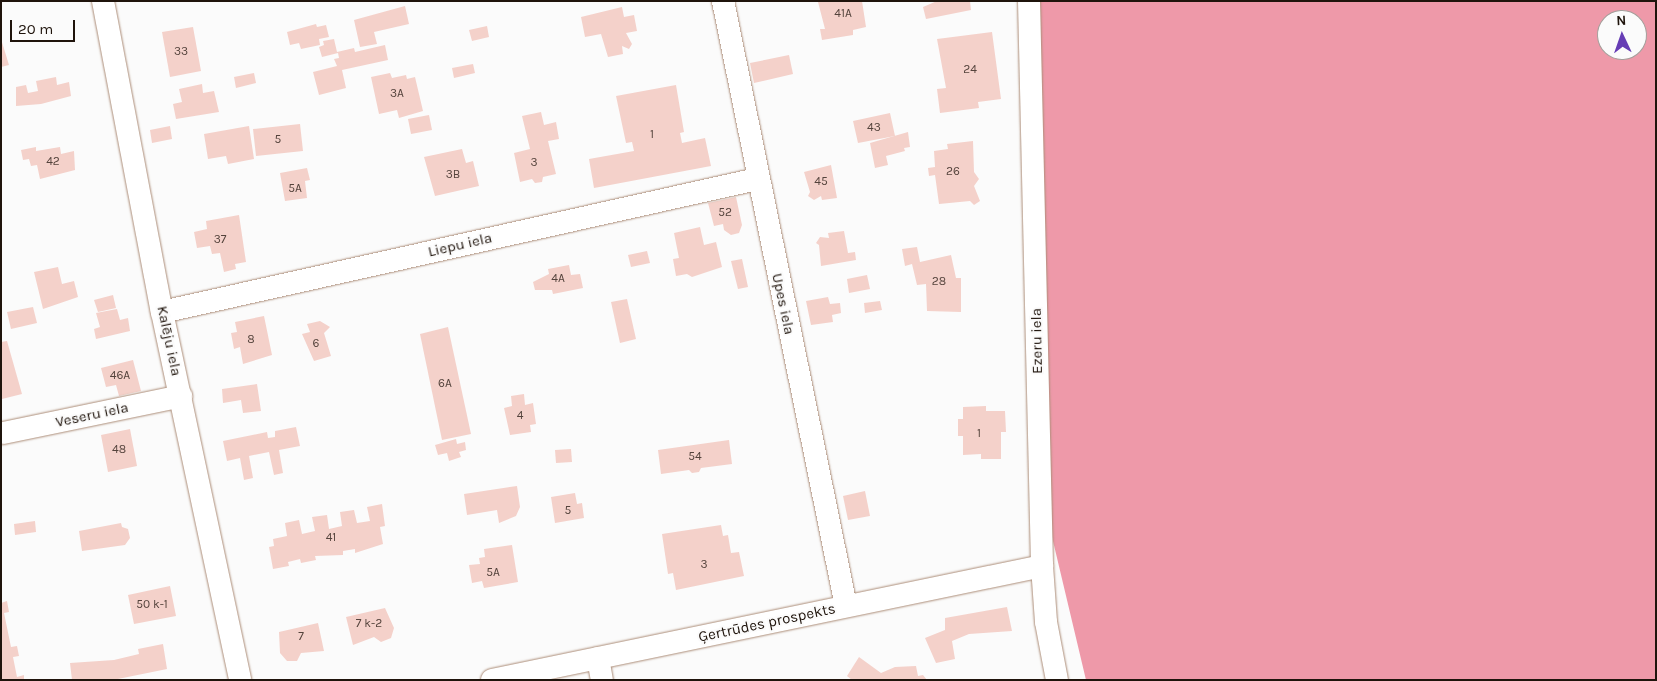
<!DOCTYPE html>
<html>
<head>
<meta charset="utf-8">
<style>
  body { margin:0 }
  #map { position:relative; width:1657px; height:681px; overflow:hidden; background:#fbfbfb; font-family:Karla,sans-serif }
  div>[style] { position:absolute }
  .forest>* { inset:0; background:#ee99a9 }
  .building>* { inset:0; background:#f4d1ca }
  .roads { filter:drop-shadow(0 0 1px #ac8d78) drop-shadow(0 0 1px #ac8d78) }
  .minor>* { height:22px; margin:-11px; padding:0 11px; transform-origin:11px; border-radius:11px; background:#fff }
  span { translate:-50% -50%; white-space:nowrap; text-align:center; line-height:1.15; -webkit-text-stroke:4px #fbfbfb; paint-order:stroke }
  .number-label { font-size:12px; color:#54433c }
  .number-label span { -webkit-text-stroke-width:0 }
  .street-label { font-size:15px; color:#1f140c }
  .frame { position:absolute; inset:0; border:2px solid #1f140c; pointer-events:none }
  .north { position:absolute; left:1597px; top:10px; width:50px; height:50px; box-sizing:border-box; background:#fbfbfb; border:1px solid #a39f9b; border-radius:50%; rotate:357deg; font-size:14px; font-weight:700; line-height:20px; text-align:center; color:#1f140c }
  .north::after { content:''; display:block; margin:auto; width:18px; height:22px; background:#663db5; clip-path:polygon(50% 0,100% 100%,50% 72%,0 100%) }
  .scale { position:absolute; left:10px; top:20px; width:65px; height:22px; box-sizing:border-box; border:2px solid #1f140c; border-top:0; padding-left:6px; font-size:15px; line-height:18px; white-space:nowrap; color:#1f140c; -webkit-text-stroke:4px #fbfbfb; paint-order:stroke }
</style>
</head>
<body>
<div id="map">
  <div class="forest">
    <i style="clip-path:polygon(evenodd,1040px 1px,1656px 1px,1656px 680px,1086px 680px,1048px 520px,1040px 1px,1607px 20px,1637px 20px,1637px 50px,1607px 50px,1607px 20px)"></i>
  </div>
  <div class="building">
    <i style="clip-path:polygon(862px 1px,866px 27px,853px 30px,853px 35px,822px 40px,820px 29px,825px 29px,818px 2px)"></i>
    <i style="clip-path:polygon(937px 1px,970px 1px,971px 10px,926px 19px,923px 7px)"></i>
    <i style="clip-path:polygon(405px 6px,409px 24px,374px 32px,377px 44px,360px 47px,354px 20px)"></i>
    <i style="clip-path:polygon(622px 7px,624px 17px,634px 15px,637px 31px,626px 33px,632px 44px,629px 49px,622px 46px,623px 54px,608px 57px,601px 34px,585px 37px,581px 17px)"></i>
    <i style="clip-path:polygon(316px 24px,317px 27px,326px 25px,329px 37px,319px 39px,320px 45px,301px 49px,299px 43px,290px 45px,287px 32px)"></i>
    <i style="clip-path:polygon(487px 26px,489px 37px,472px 41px,469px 30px)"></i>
    <i style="clip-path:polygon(193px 27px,201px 71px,170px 77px,162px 32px)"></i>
    <i style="clip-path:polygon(992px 32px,1001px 99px,978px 102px,979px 108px,940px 113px,937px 89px,946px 88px,937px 39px)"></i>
    <i style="clip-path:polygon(1px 39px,9px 65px,1px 67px)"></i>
    <i style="clip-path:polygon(334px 39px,337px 52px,354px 48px,355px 52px,385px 45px,388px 60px,342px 70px,346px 88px,319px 95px,313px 72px,337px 66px,334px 59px,339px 58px,338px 53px,322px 57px,319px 47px,324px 45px,323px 41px)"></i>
    <i style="clip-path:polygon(789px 55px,793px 74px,754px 83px,750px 63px)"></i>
    <i style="clip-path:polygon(473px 64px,475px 73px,454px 78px,452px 68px)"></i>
    <i style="clip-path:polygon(254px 73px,256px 83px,236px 88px,234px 77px)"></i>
    <i style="clip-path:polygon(390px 73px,392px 78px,406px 75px,407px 79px,415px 77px,423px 111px,399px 118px,397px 110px,379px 114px,371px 77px)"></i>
    <i style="clip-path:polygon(56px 77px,57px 85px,69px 82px,71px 96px,41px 104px,16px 106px,16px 87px,26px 85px,28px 93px,38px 91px,36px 81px)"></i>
    <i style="clip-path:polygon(202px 84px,203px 93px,214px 91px,219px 112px,176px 119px,173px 104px,182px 102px,179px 89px)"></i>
    <i style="clip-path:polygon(676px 85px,684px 132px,680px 133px,682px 143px,705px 138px,711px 166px,594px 188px,589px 159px,634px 151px,632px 142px,626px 143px,616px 96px)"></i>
    <i style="clip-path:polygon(541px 112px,544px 125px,556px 122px,559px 139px,548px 141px,556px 174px,543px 177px,542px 182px,535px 183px,532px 179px,520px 182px,514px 153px,530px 149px,522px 116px)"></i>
    <i style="clip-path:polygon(890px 113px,895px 136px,858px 143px,853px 121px)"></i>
    <i style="clip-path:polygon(429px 115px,432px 130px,411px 134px,408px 119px)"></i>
    <i style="clip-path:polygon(300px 124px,303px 151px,256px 156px,253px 129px)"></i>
    <i style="clip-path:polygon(170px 126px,172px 139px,152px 143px,150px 130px)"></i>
    <i style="clip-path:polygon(249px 126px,254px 159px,228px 164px,226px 156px,208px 159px,204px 134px)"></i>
    <i style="clip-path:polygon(908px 132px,910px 147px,904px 148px,905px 151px,886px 156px,888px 165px,875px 168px,870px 143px)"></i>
    <i style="clip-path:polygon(973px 141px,974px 172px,979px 179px,974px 186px,980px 201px,974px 205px,970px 201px,939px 204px,935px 175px,929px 176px,928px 168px,935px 167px,934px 151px,948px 149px,947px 144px)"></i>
    <i style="clip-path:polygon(36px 147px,36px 151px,60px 147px,61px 154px,74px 151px,75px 170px,40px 179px,37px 165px,31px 166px,29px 159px,23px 160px,21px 150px)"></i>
    <i style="clip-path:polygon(462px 149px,466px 163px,473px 161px,479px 186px,435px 196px,424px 157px)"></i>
    <i style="clip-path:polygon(831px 165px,837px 198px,822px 200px,821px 196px,814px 200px,808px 196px,810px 192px,804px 172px)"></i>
    <i style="clip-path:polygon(307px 168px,310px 180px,305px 181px,307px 198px,285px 201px,280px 173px)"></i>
    <i style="clip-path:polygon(736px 197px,742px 225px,739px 233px,731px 235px,724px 230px,723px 224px,714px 226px,708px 203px)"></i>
    <i style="clip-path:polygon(239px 215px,246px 262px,235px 264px,236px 269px,224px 272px,220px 253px,212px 254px,210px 246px,197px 248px,194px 232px,207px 229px,206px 221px)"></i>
    <i style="clip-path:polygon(700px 227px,704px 245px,716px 242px,722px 267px,692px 277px,687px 274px,676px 276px,673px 259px,679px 258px,674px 233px)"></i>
    <i style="clip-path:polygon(844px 231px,848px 253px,855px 252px,856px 260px,821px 266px,819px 245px,816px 243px,820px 237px,829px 238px,828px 233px)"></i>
    <i style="clip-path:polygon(917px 247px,920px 262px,951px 255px,956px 278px,961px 278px,961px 312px,927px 311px,926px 284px,917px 285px,912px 264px,905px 266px,902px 249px)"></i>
    <i style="clip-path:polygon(647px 251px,650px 263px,631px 267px,628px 255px)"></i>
    <i style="clip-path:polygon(742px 259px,748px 287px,738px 289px,731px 261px)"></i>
    <i style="clip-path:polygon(569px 265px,571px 275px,580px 274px,583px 288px,553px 294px,552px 290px,535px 290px,533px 282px,549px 274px,548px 269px)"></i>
    <i style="clip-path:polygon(58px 267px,62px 284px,74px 281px,78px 297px,43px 309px,34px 272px)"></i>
    <i style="clip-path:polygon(867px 275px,870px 289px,849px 293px,847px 279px)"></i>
    <i style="clip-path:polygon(113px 295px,116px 308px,98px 312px,94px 300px)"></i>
    <i style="clip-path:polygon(828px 297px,830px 304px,840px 303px,841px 313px,832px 315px,833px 322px,811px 325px,806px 301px)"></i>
    <i style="clip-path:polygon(627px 299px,636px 339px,620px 343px,611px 302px)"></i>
    <i style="clip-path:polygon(880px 301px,882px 310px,865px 313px,864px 303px)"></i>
    <i style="clip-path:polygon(33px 307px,37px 323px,11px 329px,7px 312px)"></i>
    <i style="clip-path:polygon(117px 309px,120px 320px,128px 318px,130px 331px,96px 339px,94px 329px,100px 327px,96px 313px)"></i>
    <i style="clip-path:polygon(264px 316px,272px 355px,243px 364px,240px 347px,234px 349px,231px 333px,237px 332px,235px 322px)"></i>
    <i style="clip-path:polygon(320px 321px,330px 327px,324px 333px,331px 356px,314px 361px,302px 334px,310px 332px,307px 324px)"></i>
    <i style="clip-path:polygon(448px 327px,471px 434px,442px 440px,420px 334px)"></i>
    <i style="clip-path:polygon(7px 341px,22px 394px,2px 399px,1px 342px)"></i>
    <i style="clip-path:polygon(133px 360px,141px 391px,119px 396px,116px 385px,106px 387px,101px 368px)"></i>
    <i style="clip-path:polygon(257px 384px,261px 411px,243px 413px,241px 400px,223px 403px,222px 389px)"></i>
    <i style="clip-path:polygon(524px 394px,525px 405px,533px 403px,536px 424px,530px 425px,531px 432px,510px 435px,504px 408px,512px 406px,511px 396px)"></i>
    <i style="clip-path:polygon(986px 406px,986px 411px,1005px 411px,1006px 432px,1001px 432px,1001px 459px,981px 459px,981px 454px,963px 455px,963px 436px,958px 436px,958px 419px,963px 419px,963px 407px)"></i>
    <i style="clip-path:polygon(296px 427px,300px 446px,279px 450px,283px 473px,274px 475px,269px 452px,249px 456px,253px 478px,244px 480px,240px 458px,227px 461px,223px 441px,267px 432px,268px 438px,275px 437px,275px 431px)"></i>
    <i style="clip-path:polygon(130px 429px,137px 466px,108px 472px,101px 435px)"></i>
    <i style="clip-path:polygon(456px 439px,457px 444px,465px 442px,466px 450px,459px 452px,461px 457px,449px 461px,447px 453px,438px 455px,435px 445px)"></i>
    <i style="clip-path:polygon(729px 440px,732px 464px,701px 468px,699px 472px,692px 473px,689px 470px,661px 474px,658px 450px)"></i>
    <i style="clip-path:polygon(571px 449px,572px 462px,556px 463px,555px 450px)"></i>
    <i style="clip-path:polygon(517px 486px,520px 507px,516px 516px,499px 523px,497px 510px,467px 515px,464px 494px)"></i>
    <i style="clip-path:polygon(865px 491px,870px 516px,848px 520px,843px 496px)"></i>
    <i style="clip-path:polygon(575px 493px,577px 504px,582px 503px,584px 518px,555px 523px,551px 497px)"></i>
    <i style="clip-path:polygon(382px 504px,385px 526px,380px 527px,383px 544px,355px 553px,355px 549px,343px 551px,343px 555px,315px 556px,316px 560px,301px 563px,300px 559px,288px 562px,289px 566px,273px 569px,269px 547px,274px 546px,273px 539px,287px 536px,285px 523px,299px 520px,302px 534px,315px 531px,312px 517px,327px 515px,329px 529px,342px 526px,340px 512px,354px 510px,357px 523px,370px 521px,367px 507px)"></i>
    <i style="clip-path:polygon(35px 521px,36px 532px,15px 535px,14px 524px)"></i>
    <i style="clip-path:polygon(121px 523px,122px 527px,128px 529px,130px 538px,125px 545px,82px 551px,79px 531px)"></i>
    <i style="clip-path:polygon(721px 525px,723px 536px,728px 535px,731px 553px,739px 552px,744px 576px,676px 590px,673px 573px,668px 574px,662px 534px)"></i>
    <i style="clip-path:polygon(512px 545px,518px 582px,484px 588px,482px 581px,472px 583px,469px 565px,480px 564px,479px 558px,485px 557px,484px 549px)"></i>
    <i style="clip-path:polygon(170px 586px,176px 616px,134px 624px,128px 595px)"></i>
    <i style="clip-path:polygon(7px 601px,9px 612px,4px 613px,11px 647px,17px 646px,19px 656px,13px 657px,17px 677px,24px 675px,24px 680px,1px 680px,1px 603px)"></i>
    <i style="clip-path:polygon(1007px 607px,1012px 631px,969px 634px,952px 641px,955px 659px,936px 663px,925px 638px,945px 630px,945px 618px)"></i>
    <i style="clip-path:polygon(385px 608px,394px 628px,391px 638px,381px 642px,374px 637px,353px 645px,346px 617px)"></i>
    <i style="clip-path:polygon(318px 623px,324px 651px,301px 653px,297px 661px,287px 661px,280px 653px,279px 632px)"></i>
    <i style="clip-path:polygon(163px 644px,167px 669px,113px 680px,72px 680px,70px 663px,114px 660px,139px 654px,138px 649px)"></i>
    <i style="clip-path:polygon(859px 657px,881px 673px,895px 667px,916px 666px,918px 676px,923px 675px,927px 680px,852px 680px,847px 676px)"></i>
  </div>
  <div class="roads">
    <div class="minor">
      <i style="left:103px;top:1px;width:317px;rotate:79.3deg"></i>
      <i style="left:162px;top:312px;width:376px;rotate:78deg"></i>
      <i style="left:723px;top:1px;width:617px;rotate:78.51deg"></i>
      <i style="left:1029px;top:1px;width:565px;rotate:88.68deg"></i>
      <i style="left:1042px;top:566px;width:56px;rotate:85.9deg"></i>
      <i style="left:1046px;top:622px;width:59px;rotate:79.3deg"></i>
      <i style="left:162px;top:312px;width:610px;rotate:-12.6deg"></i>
      <i style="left:3px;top:433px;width:182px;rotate:-11.7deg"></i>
      <i style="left:598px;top:658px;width:22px;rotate:80deg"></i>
      <i style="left:492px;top:680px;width:562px;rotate:-11.71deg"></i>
    </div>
  </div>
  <div class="number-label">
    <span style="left:843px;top:14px">41A</span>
    <span style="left:181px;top:52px">33</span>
    <span style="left:970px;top:70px">24</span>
    <span style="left:397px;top:94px">3A</span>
    <span style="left:874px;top:128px">43</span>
    <span style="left:652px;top:135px">1</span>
    <span style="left:278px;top:140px">5</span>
    <span style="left:53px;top:162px">42</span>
    <span style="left:534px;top:163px">3</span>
    <span style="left:953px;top:172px">26</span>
    <span style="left:453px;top:175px">3B</span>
    <span style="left:821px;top:182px">45</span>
    <span style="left:295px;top:189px">5A</span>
    <span style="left:725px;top:213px">52</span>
    <span style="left:220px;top:240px">37</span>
    <span style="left:558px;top:279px">4A</span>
    <span style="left:939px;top:282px">28</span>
    <span style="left:251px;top:340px">8</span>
    <span style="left:316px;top:344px">6</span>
    <span style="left:120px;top:376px">46A</span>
    <span style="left:445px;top:384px">6A</span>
    <span style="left:520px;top:416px">4</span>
    <span style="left:979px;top:434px">1</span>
    <span style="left:119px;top:450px">48</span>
    <span style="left:695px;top:457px">54</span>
    <span style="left:568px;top:511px">5</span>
    <span style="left:331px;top:538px">41</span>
    <span style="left:704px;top:565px">3</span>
    <span style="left:493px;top:573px">5A</span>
    <span style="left:152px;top:605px">50 k-1</span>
    <span style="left:369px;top:624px">7 k-2</span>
    <span style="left:301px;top:637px">7</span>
  </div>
  <div class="street-label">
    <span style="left:460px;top:245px;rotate:-13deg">Liepu iela</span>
    <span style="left:783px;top:304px;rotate:78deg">Upes iela</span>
    <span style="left:169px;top:341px;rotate:78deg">Kalēju iela</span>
    <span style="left:1037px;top:341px;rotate:-91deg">Ezeru iela</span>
    <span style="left:92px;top:415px;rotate:-12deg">Veseru iela</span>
    <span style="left:767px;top:623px;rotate:-12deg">Ģertrūdes prospekts</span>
  </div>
  <div class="frame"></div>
  <div class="north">N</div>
  <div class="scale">20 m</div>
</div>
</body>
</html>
